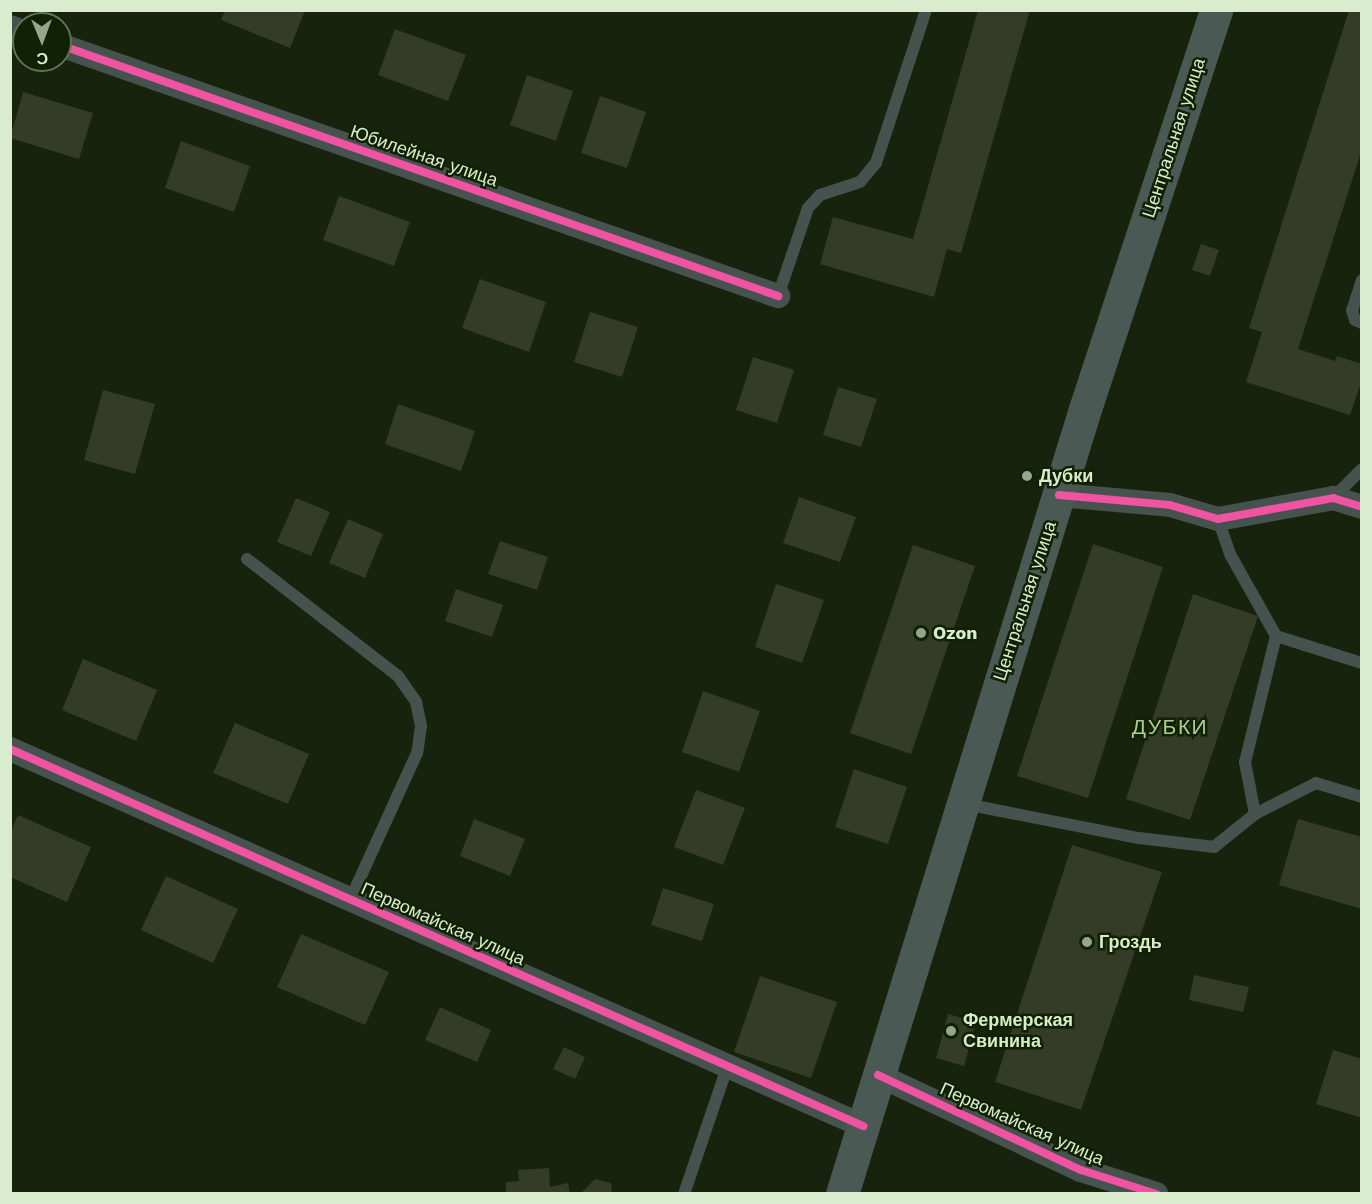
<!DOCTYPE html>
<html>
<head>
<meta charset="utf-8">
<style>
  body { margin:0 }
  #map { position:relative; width:1372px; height:1204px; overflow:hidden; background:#17230c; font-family:"Work Sans",sans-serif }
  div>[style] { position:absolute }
  .building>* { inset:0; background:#343b26 }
  .service>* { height:12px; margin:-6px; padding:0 6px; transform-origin:6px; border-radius:6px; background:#45524d }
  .minor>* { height:24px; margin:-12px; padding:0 12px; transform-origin:12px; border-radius:12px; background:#45524d }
  .secondary>* { height:33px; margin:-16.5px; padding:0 16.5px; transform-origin:16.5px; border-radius:16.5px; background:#4a5953 }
  .cycleway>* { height:8px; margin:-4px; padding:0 4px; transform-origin:4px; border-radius:4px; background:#f153a3 }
  .dots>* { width:16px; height:16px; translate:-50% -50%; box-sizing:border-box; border:3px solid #112104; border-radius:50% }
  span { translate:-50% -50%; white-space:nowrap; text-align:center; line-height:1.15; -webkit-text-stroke:5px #112104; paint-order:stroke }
  .street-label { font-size:18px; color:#daecce }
  .poi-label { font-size:18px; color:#daecce; font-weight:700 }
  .left { translate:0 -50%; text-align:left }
  .quarter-label { font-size:21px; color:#aace91; letter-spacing:1.5px }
  .frame { position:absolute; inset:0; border:12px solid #daecce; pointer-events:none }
  .north { position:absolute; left:12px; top:12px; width:60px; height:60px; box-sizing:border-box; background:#112104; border:2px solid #617255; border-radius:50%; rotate:179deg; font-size:16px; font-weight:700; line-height:24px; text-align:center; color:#daecce }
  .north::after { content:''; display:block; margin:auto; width:21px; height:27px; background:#96a68a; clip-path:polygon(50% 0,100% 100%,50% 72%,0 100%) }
</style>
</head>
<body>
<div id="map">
  <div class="building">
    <i style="clip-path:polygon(225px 10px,305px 10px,290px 48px,221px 20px)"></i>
    <i style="clip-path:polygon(978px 10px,1030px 10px,961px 253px,947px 249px,934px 297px,820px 264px,833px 217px,913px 239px)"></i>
    <i style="clip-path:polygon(1349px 10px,1362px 10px,1362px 149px,1298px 349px,1335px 361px,1337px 356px,1362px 364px,1362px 380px,1350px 415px,1246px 382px,1262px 332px,1249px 328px)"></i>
    <i style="clip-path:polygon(395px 29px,466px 55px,448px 101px,378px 75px)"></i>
    <i style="clip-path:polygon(527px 75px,573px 91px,556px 141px,510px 125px)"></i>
    <i style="clip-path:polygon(23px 92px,93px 113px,79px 159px,10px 138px)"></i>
    <i style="clip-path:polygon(600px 96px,646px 112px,627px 168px,581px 153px)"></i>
    <i style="clip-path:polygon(181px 141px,250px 166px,234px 212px,165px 188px)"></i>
    <i style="clip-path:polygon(339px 196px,410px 222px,394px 266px,323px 240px)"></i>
    <i style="clip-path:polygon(1201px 244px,1219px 250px,1210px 276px,1192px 270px)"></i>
    <i style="clip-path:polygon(480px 279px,546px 302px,529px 352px,462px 328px)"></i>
    <i style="clip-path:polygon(590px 312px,638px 327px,622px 377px,574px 362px)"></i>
    <i style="clip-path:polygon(753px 357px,794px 370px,777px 423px,736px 410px)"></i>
    <i style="clip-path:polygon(838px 387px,877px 399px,861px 447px,823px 435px)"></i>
    <i style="clip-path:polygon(103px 390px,155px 404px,135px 474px,84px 460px)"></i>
    <i style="clip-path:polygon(398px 404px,475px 431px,461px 471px,385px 444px)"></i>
    <i style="clip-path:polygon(799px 497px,856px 517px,840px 562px,783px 543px)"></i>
    <i style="clip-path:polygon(296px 498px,330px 512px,311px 556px,277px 542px)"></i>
    <i style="clip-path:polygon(348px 519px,383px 534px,365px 578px,329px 563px)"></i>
    <i style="clip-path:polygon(500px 541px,548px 557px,537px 590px,488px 574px)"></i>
    <i style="clip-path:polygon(1093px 544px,1163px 567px,1088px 798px,1017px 776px)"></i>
    <i style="clip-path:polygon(913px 545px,975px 566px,911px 754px,850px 733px)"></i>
    <i style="clip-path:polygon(776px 584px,824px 600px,802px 663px,755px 647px)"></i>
    <i style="clip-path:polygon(456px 589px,503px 605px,492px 637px,445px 621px)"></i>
    <i style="clip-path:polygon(1193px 594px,1258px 616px,1190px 820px,1126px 799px)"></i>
    <i style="clip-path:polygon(83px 659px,157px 690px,136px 741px,62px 710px)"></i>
    <i style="clip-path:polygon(703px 691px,760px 711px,739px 772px,682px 752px)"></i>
    <i style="clip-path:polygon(235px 723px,309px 754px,288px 804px,213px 773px)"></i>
    <i style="clip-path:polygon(854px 769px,907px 787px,888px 844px,835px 827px)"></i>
    <i style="clip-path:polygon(696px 790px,745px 808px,723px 865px,674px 847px)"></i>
    <i style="clip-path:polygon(18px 815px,91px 847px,67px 902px,10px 877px,10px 833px)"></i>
    <i style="clip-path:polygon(474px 819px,525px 839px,510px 876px,460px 856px)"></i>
    <i style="clip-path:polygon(1298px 819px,1362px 837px,1362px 909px,1279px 885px)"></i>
    <i style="clip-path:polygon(1072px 845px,1162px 872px,1081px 1110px,995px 1082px)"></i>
    <i style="clip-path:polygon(166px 876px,238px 909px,213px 963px,141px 930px)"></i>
    <i style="clip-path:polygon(663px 888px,714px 904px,702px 941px,651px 925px)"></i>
    <i style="clip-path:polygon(301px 934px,389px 972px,365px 1025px,277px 987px)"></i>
    <i style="clip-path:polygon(1194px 975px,1249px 987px,1243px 1012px,1189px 1000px)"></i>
    <i style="clip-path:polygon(760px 976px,837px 1002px,811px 1078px,734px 1052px)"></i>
    <i style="clip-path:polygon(440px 1007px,491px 1030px,477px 1062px,425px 1040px)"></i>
    <i style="clip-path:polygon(948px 1014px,976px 1022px,964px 1066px,936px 1058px)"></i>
    <i style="clip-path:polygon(564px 1047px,585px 1057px,575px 1079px,553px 1069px)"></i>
    <i style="clip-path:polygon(1333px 1050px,1362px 1059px,1362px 1118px,1316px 1104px)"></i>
    <i style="clip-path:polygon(549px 1168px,550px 1187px,568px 1183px,570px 1194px,506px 1194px,506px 1182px,519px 1181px,518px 1170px)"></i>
    <i style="clip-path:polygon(595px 1179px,611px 1183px,612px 1194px,580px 1194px)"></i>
  </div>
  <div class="service">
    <i style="left:1362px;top:280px;width:32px;rotate:108deg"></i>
    <i style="left:1352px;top:310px;width:10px;rotate:73deg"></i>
    <i style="left:1355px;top:320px;width:8px;rotate:23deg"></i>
    <i style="left:778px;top:296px;width:93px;rotate:-71.2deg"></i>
    <i style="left:808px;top:208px;width:18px;rotate:-47deg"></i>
    <i style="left:820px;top:195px;width:42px;rotate:-18deg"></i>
    <i style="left:860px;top:182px;width:25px;rotate:-50deg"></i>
    <i style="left:876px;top:163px;width:161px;rotate:-71.9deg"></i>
    <i style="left:1333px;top:498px;width:41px;rotate:-45deg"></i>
    <i style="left:1218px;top:519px;width:39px;rotate:71deg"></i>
    <i style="left:1231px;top:556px;width:92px;rotate:60.6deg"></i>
    <i style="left:1276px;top:636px;width:130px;rotate:103.8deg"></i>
    <i style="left:1245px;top:762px;width:53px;rotate:79.1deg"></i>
    <i style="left:247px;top:559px;width:191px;rotate:37.8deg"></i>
    <i style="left:398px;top:676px;width:32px;rotate:55deg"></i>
    <i style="left:416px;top:702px;width:25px;rotate:78deg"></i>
    <i style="left:421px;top:726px;width:27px;rotate:98deg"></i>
    <i style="left:417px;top:753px;width:162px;rotate:114.5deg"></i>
    <i style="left:1276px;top:636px;width:90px;rotate:17.4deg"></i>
    <i style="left:965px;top:804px;width:177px;rotate:11.1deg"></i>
    <i style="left:1139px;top:838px;width:76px;rotate:6.8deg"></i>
    <i style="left:1214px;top:847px;width:53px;rotate:-38.8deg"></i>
    <i style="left:1255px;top:814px;width:68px;rotate:-26.9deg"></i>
    <i style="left:1316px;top:783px;width:48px;rotate:16.9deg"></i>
    <i style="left:684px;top:1194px;width:136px;rotate:-71.2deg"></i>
  </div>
  <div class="minor">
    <i style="left:10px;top:27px;width:15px;rotate:20deg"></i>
    <i style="left:60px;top:45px;width:761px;rotate:19.27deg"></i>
    <i style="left:1059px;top:495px;width:111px;rotate:5.1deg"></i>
    <i style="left:1170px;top:505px;width:50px;rotate:16.3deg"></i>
    <i style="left:1218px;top:519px;width:117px;rotate:-10.3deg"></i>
    <i style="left:1333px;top:498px;width:30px;rotate:17deg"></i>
    <i style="left:10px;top:749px;width:933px;rotate:23.84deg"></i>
    <i style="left:878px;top:1075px;width:224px;rotate:25.1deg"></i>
    <i style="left:1081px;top:1170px;width:79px;rotate:17.7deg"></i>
  </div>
  <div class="secondary">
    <i style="left:842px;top:1194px;width:822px;rotate:-72.8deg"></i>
    <i style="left:1085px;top:409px;width:420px;rotate:-71.8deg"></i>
  </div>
  <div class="cycleway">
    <i style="left:60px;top:45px;width:761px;rotate:19.27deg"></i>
    <i style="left:1059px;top:495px;width:111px;rotate:5.1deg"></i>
    <i style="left:1170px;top:505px;width:50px;rotate:16.3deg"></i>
    <i style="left:1218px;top:519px;width:117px;rotate:-10.3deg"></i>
    <i style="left:1333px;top:498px;width:30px;rotate:17deg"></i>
    <i style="left:10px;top:749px;width:933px;rotate:23.84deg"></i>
    <i style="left:878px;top:1075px;width:224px;rotate:25.1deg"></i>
    <i style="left:1081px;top:1170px;width:79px;rotate:17.7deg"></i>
  </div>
  <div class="dots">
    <i style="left:1027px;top:476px;background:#96a68a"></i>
    <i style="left:921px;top:633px;background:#96a68a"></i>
    <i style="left:1087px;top:942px;background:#96a68a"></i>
    <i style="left:951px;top:1031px;background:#96a68a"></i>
  </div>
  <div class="street-label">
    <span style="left:1174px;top:138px;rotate:-72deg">Центральная улица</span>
    <span style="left:424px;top:156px;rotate:19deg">Юбилейная улица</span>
    <span style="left:1025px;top:601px;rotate:-72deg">Центральная улица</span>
    <span style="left:443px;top:924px;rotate:24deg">Первомайская улица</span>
    <span style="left:1022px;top:1124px;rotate:24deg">Первомайская улица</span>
  </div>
  <div class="poi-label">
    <span class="left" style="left:1039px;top:476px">Дубки</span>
    <span class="left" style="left:933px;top:633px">Ozon</span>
    <span class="left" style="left:1099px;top:942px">Гроздь</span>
    <span class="left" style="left:963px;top:1031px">Фермерская<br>Свинина</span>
  </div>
  <div class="quarter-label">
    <span style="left:1170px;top:727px">ДУБКИ</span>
  </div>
  <div class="frame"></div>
  <div class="north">С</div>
</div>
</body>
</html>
